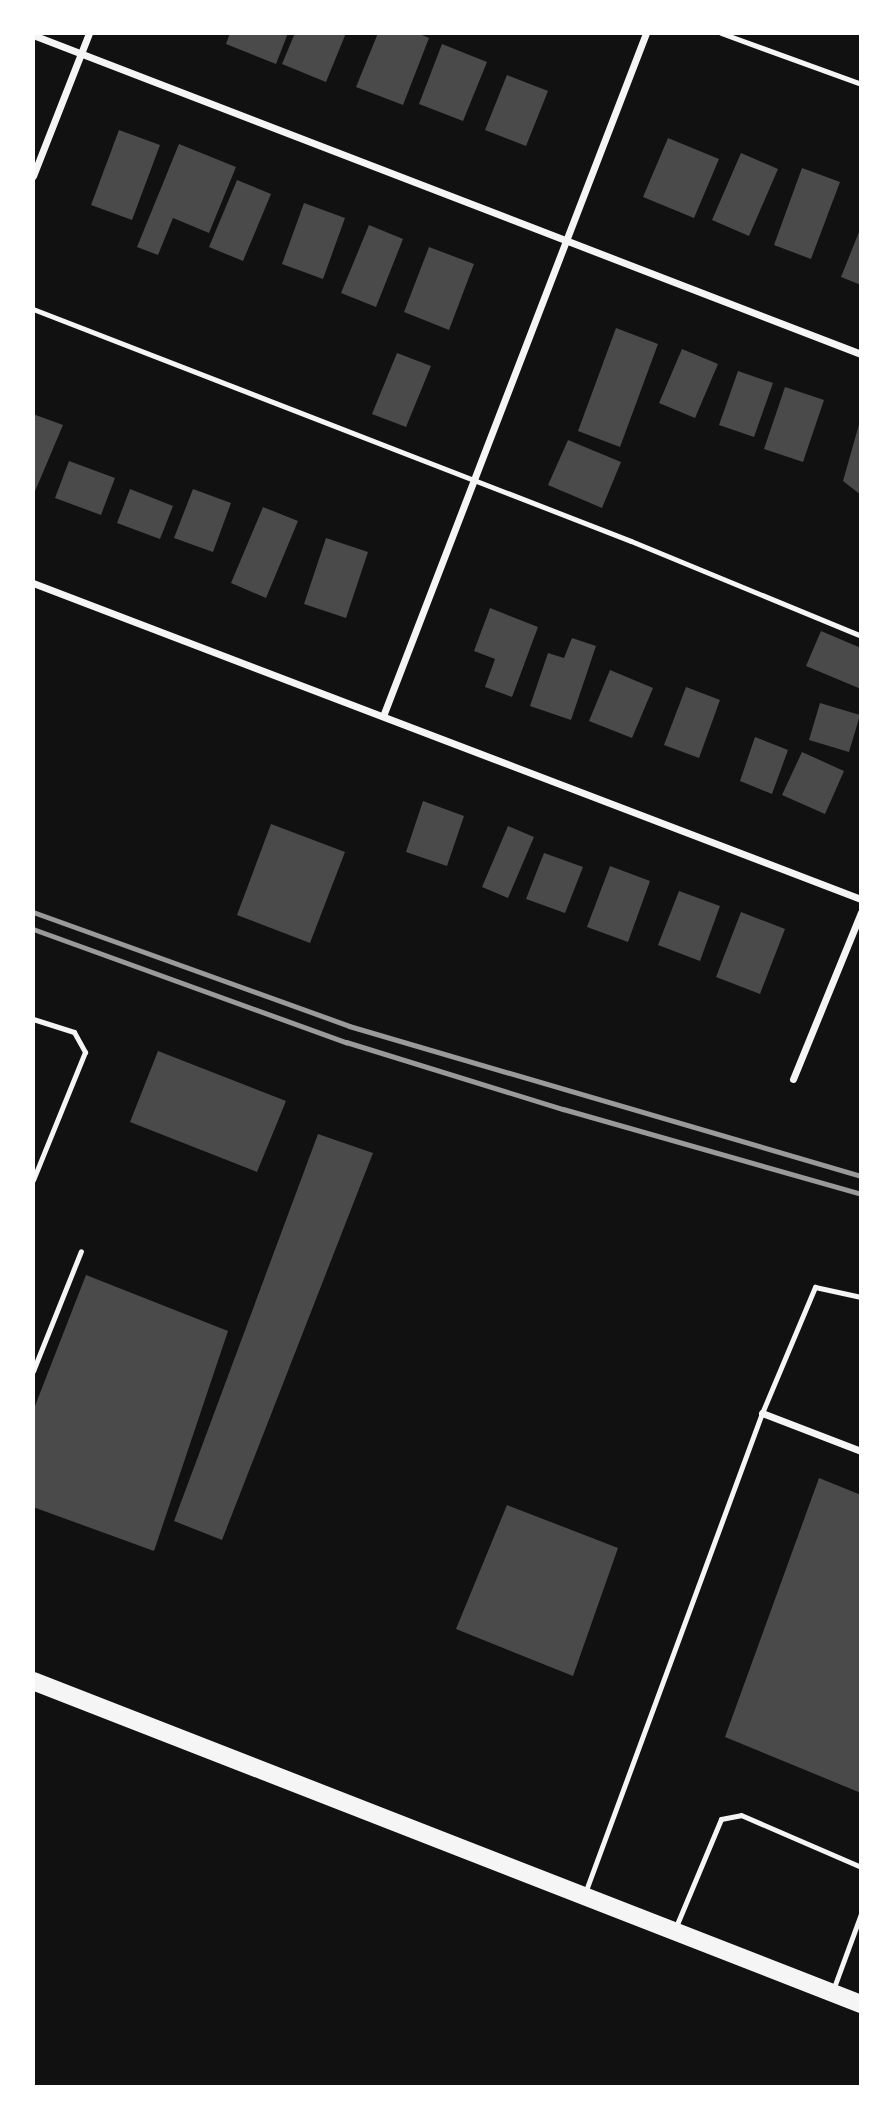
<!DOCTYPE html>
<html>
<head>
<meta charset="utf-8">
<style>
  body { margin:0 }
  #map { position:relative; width:894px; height:2120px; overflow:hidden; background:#111; font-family:Manrope,sans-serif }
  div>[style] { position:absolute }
  .building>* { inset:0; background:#4a4a4a }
  .service>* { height:5px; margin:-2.5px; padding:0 2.5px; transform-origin:2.5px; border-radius:2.5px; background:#f5f5f5 }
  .minor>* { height:7px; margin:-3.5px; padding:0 3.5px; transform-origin:3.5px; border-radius:3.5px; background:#f5f5f5 }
  .primary>* { height:18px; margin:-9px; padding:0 9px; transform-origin:9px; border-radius:9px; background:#f5f5f5 }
  .rail>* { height:5px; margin:-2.5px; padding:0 2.5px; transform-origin:2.5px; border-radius:2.5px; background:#9a9a9a }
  span { translate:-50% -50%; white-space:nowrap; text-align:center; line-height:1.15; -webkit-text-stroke:6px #fff; paint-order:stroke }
  .frame { position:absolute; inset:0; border:35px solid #fff; pointer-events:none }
</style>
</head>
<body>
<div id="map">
  <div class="building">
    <i style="clip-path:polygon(230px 33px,288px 33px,276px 64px,226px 44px)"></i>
    <i style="clip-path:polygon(295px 33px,346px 33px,326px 82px,282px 64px)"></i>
    <i style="clip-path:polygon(378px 33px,417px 33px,429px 38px,403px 105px,356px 87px)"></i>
    <i style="clip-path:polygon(442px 44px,487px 62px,463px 121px,419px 104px)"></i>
    <i style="clip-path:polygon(507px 75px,548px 91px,526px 146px,485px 130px)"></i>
    <i style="clip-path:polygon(119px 130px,160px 145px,132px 220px,91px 205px)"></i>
    <i style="clip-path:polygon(668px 138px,719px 159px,694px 218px,643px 197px)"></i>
    <i style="clip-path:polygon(179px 144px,236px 167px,209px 233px,173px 218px,158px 255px,137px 247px)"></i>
    <i style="clip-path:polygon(741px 153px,778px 169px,749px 236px,712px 220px)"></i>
    <i style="clip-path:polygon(802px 168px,840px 182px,811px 259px,774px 245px)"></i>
    <i style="clip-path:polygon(237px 180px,271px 194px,243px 261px,209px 247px)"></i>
    <i style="clip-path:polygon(304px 203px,345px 218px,323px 279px,282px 264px)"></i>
    <i style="clip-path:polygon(369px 225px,403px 239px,376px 307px,341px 293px)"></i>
    <i style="clip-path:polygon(861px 227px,861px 285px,841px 277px)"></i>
    <i style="clip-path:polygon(429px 247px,474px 264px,449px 330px,404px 312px)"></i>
    <i style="clip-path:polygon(616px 328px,658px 344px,620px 447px,578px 431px)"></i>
    <i style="clip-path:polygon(682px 349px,718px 364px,695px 418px,659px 403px)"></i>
    <i style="clip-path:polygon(397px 353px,431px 366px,406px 427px,372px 414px)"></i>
    <i style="clip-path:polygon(738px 371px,773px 383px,754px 437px,719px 425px)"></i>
    <i style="clip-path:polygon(785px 387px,824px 400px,803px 462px,764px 449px)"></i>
    <i style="clip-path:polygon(33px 414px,63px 425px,33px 496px)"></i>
    <i style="clip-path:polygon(860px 421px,861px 421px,861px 495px,843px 481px)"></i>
    <i style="clip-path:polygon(568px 440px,621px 462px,602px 508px,548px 485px)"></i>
    <i style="clip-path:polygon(69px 461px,115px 478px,101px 515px,55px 498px)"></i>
    <i style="clip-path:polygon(130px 489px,173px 506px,160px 539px,117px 523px)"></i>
    <i style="clip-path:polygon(193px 489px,231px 503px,213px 552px,174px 538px)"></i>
    <i style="clip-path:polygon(263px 507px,298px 521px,266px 598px,231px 583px)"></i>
    <i style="clip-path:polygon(326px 538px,368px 552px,346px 618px,304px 604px)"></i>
    <i style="clip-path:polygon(490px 608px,538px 627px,512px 697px,485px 687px,495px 659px,474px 651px)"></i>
    <i style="clip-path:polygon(821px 631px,861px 648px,861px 689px,806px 666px)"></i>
    <i style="clip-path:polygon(572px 638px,596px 646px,571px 720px,530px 706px,548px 653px,564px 658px)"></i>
    <i style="clip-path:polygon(610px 670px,653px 688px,632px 738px,589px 721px)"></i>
    <i style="clip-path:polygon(686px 687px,720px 700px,699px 758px,664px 745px)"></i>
    <i style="clip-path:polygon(820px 703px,860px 715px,849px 752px,809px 740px)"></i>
    <i style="clip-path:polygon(755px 737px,788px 750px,772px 794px,740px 781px)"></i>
    <i style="clip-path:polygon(802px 752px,844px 771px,825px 814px,782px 795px)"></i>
    <i style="clip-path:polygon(423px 801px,464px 816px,447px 866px,406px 852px)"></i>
    <i style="clip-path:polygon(271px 824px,345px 852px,310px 943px,237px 915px)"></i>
    <i style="clip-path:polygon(508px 826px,534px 837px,508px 898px,482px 887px)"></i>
    <i style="clip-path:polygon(544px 853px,583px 867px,565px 913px,526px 899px)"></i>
    <i style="clip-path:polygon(610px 866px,650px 881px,628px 942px,587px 927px)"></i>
    <i style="clip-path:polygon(679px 891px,720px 906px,700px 961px,658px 945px)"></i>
    <i style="clip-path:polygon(741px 912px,785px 929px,760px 994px,716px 977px)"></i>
    <i style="clip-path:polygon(158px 1051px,286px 1101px,257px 1172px,130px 1122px)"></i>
    <i style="clip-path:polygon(318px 1134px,373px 1153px,222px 1540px,174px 1521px)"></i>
    <i style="clip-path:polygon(86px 1275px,228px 1331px,154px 1551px,33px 1507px,33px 1411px)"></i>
    <i style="clip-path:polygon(819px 1478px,861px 1495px,861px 1793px,725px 1737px)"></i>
    <i style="clip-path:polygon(507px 1505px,618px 1548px,573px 1676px,456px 1629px)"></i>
  </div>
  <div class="service">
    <i style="left:721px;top:33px;width:149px;rotate:20deg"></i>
    <i style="left:33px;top:309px;width:641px;rotate:21.2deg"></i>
    <i style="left:631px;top:541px;width:249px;rotate:22.4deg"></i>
    <i style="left:33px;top:1019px;width:43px;rotate:17.6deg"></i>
    <i style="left:74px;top:1032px;width:23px;rotate:61deg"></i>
    <i style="left:85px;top:1052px;width:138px;rotate:112.1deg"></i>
    <i style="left:33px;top:1371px;width:129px;rotate:-68.2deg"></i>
    <i style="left:585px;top:1893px;width:512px;rotate:-69.76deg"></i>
    <i style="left:762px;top:1413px;width:137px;rotate:-67.2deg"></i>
    <i style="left:815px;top:1287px;width:47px;rotate:12.3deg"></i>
    <i style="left:675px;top:1929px;width:119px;rotate:-67.3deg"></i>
    <i style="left:721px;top:1819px;width:20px;rotate:-11deg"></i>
    <i style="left:741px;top:1815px;width:131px;rotate:23.4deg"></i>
    <i style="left:833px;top:1990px;width:81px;rotate:-69.8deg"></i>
  </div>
  <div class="minor">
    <i style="left:33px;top:35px;width:887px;rotate:21.07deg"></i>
    <i style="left:33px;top:176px;width:154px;rotate:-68.6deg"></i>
    <i style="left:33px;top:583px;width:886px;rotate:20.89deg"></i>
    <i style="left:383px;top:716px;width:732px;rotate:-68.94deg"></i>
    <i style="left:793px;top:1079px;width:180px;rotate:-67.8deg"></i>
    <i style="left:762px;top:1413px;width:106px;rotate:21deg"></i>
  </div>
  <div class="primary">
    <i style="left:33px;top:1681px;width:889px;rotate:21.31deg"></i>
  </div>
  <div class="rail">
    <i style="left:33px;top:912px;width:336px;rotate:19.8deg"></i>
    <i style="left:349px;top:1026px;width:534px;rotate:16.33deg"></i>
    <i style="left:33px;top:929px;width:333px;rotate:19.9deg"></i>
    <i style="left:346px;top:1042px;width:227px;rotate:17.2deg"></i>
    <i style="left:563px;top:1109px;width:310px;rotate:15.9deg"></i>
  </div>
  <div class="frame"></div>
</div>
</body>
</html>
